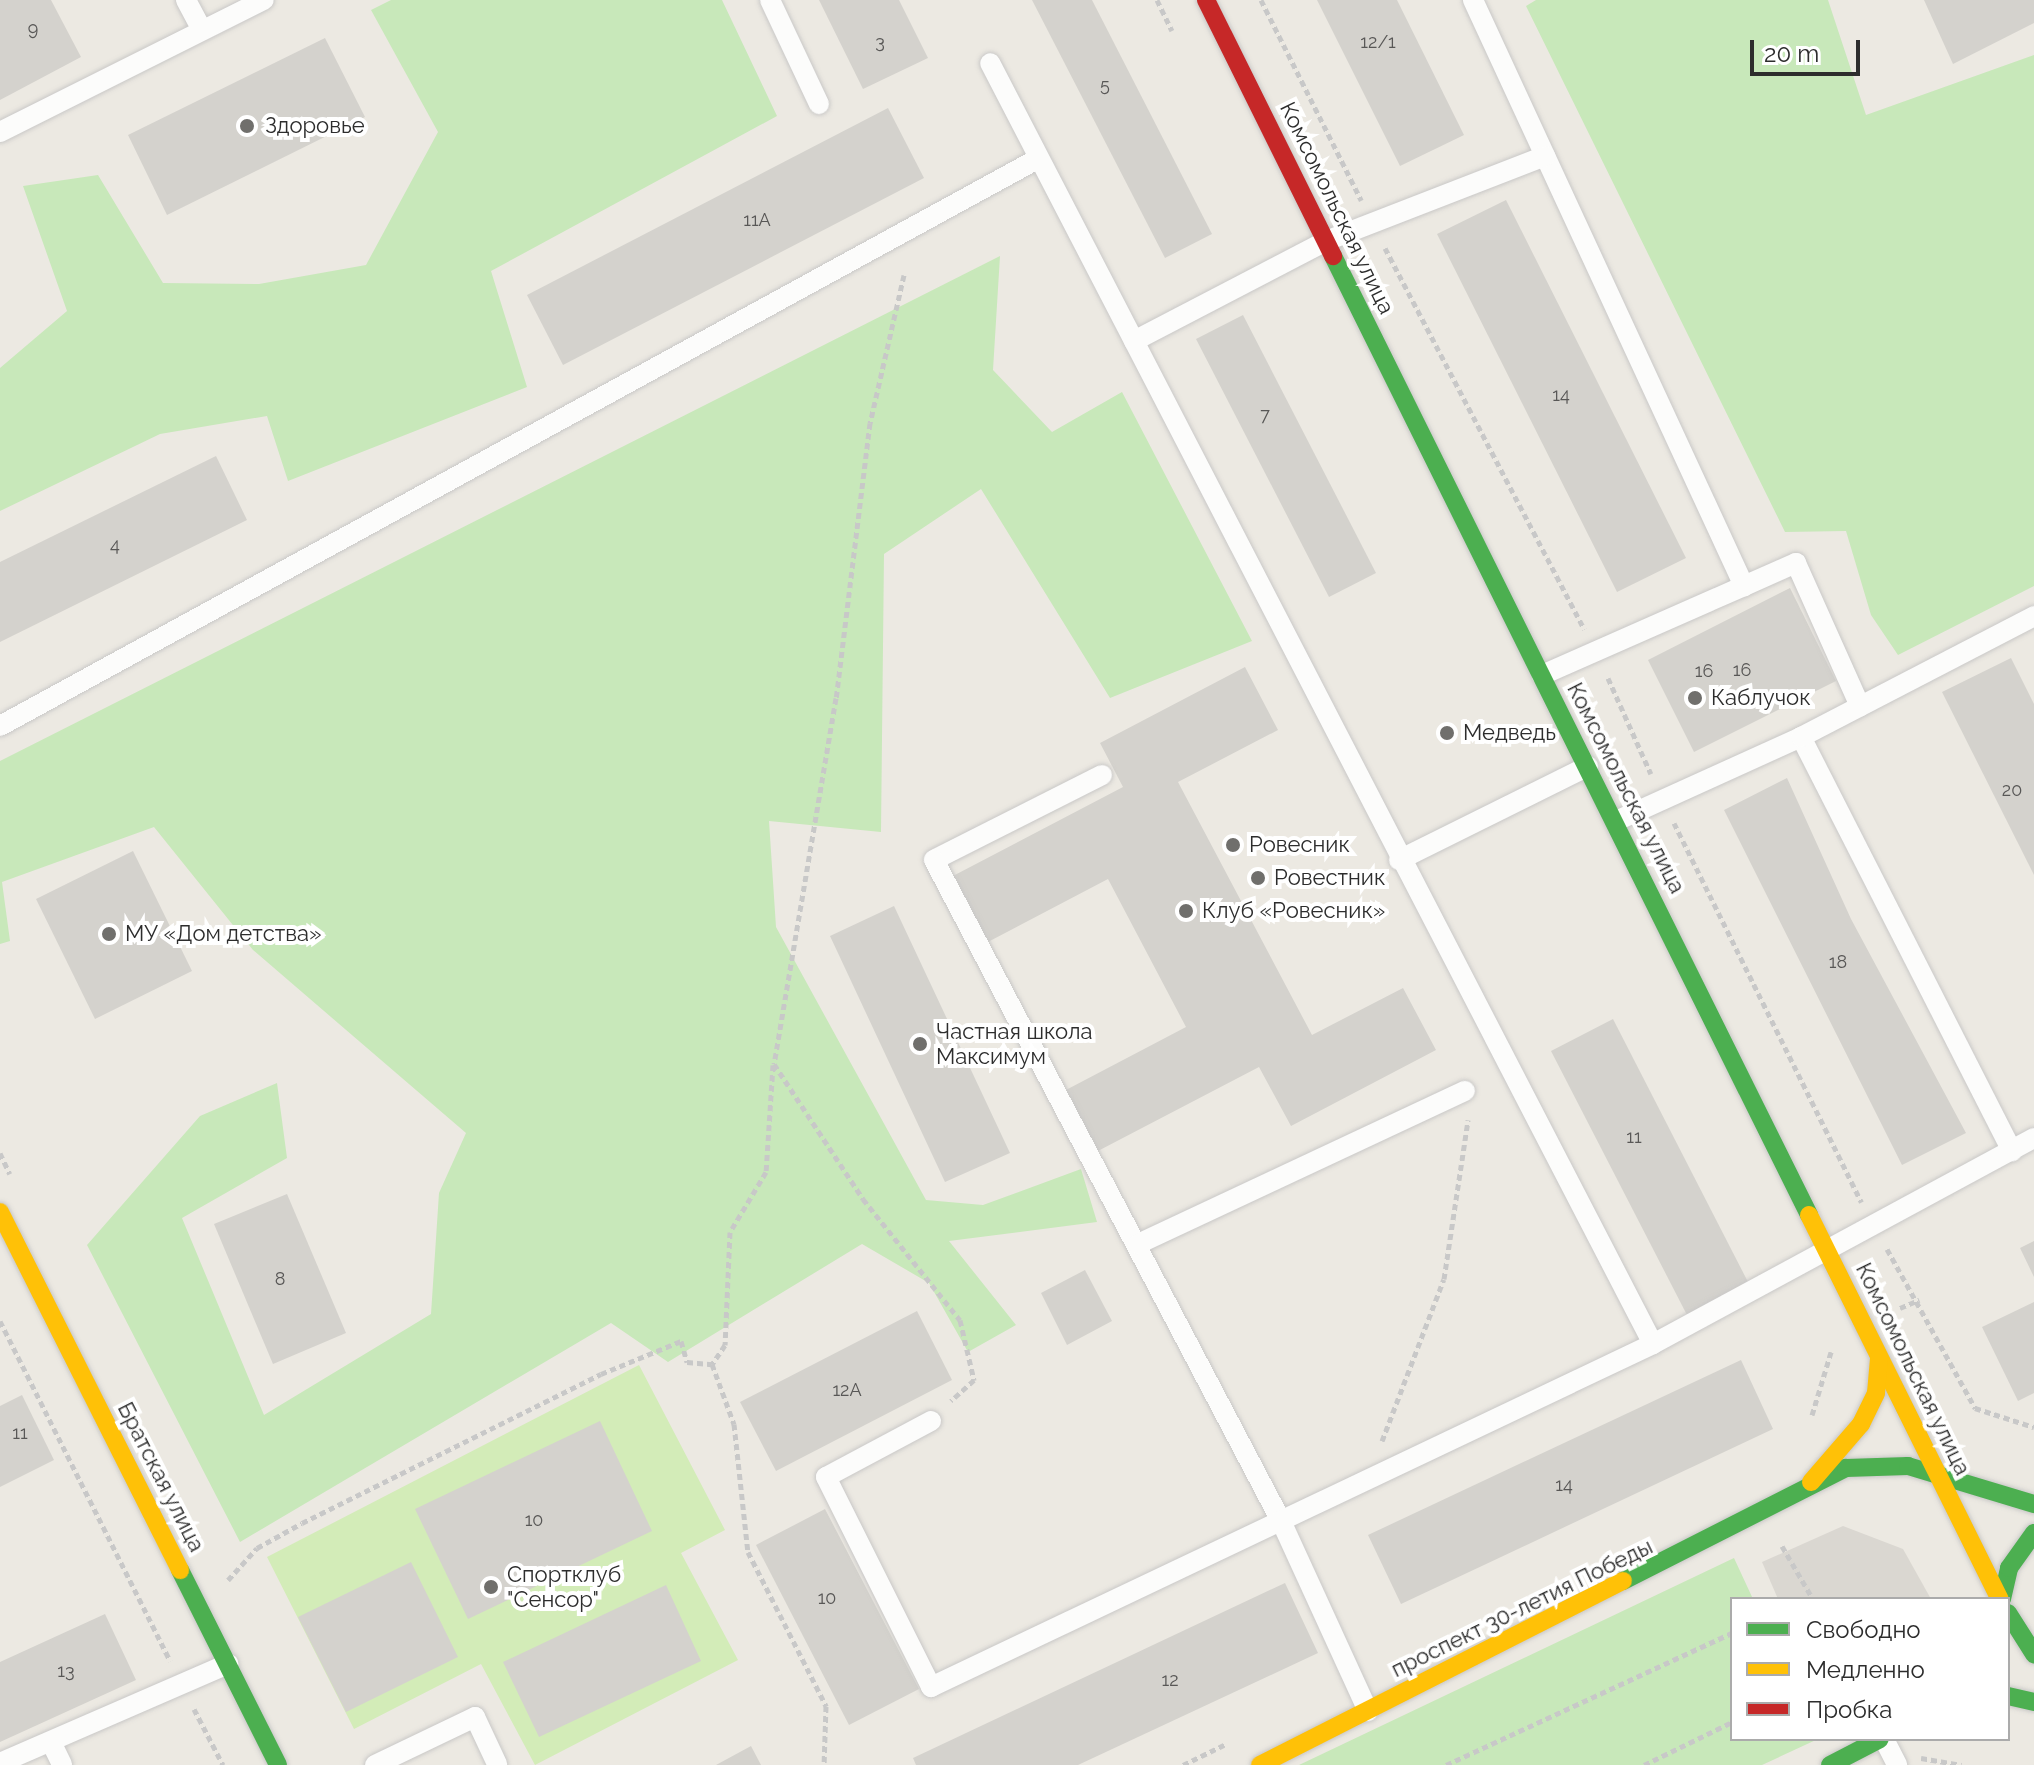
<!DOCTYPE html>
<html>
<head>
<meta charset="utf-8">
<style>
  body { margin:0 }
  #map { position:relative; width:2034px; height:1765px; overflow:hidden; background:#ece9e2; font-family:Raleway,sans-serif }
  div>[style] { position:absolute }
  .green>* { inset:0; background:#c8e8ba }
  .pitch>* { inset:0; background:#d3ecb8 }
  .plaza>* { inset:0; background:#dad7d1 }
  .building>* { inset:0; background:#d4d2cd }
  .path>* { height:5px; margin-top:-2.5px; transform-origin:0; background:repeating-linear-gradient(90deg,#c8c8c8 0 6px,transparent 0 10px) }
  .roads { filter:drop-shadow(0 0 2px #c9c8c7) drop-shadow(0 0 2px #c9c8c7) }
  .lane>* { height:20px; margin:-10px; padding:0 10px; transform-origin:10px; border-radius:10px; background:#fcfcfb }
  .fast>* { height:18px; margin:-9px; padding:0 9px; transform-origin:9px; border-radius:9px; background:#4caf50 }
  .slow>* { height:18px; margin:-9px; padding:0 9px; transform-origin:9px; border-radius:9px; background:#ffc107 }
  .jam>* { height:18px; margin:-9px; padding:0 9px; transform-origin:9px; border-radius:9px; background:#c62828 }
  .dots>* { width:22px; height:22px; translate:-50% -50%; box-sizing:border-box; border:4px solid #fff; border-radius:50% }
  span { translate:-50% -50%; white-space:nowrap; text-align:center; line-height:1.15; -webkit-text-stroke:8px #fff; paint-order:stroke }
  .number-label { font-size:18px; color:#585756 }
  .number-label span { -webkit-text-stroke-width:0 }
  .poi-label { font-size:22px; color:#2d2d2d }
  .left { translate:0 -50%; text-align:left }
  .street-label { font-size:22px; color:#2d2d2d }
  .legend { position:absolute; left:1730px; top:1597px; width:280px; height:144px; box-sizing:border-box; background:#fff; border:2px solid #ababab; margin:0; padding:10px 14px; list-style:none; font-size:24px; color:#2d2d2d }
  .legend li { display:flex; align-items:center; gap:16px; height:40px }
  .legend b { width:40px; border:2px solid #ababab }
  .scale { position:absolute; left:1750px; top:40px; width:110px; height:36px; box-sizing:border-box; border:4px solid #2d2d2d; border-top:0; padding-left:10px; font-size:24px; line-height:28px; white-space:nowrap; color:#2d2d2d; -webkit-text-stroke:6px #fff; paint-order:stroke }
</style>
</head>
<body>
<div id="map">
  <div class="green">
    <i style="clip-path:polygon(391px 0,722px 0,777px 116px,491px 271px,527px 387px,288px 481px,267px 416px,160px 434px,0 511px,0 368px,67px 311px,23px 186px,98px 175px,163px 283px,259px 284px,366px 265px,438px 132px,371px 10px)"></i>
    <i style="clip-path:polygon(1536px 0,1828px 0,1866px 115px,2034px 55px,2034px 586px,1898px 655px,1871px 615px,1846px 531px,1785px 532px,1526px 6px)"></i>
    <i style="clip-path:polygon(1000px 256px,993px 370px,1052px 432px,1122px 392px,1252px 641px,1110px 698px,981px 489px,884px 554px,881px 832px,769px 821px,776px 927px,926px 1200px,983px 1205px,1081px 1169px,1097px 1222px,949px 1241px,1016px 1325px,968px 1352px,929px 1283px,862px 1244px,668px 1362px,611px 1323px,240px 1542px,87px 1245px,200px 1116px,277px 1083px,287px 1158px,182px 1218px,264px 1415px,431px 1314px,439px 1193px,466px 1133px,253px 950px,154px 827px,2px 882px,10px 941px,0 944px,0 761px)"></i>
    <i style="clip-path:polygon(1734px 1558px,1753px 1599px,1732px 1599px,1732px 1739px,1818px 1739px,1762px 1765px,1299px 1765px)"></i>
  </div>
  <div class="pitch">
    <i style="clip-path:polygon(639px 1365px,725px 1530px,681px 1553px,738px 1660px,535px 1765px,481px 1664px,354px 1729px,267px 1557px)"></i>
  </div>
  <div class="plaza">
    <i style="clip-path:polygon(1843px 1526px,1903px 1549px,1931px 1599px,1778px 1599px,1762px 1562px)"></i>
  </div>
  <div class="building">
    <i style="clip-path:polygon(0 0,51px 0,81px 57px,0 100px)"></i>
    <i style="clip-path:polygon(819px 0,899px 0,928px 58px,863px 89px)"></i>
    <i style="clip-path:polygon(1032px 0,1092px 0,1212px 234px,1165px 258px)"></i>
    <i style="clip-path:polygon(1317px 0,1397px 0,1464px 135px,1400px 166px)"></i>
    <i style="clip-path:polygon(1924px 0,2034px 0,2034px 23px,1953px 64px)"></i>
    <i style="clip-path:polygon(325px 38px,365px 117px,167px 215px,128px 135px)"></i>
    <i style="clip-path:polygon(888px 108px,924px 178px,563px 365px,527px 295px)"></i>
    <i style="clip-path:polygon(1506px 200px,1686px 558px,1617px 592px,1437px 234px)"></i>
    <i style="clip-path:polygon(1243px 315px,1376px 573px,1329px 597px,1196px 339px)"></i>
    <i style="clip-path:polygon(216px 456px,247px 520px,0 642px,0 562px)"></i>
    <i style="clip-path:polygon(1790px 588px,1836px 681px,1694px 752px,1648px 660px)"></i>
    <i style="clip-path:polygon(2011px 658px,2034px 704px,2034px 875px,1942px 692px)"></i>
    <i style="clip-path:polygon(1245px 667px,1278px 730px,1178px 782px,1312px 1035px,1403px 988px,1436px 1050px,1291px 1126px,1259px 1067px,1096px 1152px,1064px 1091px,1186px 1027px,1108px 879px,986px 943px,951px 877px,1123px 787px,1100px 743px)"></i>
    <i style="clip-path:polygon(1787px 778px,1851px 919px,1966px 1133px,1902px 1165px,1724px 810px)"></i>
    <i style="clip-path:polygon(133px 851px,192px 971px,95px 1019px,36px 899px)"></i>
    <i style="clip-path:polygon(894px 906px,1010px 1153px,945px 1182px,830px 936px)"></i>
    <i style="clip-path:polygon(1613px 1019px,1748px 1282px,1687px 1315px,1551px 1051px)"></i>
    <i style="clip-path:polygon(287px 1194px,346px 1333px,273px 1364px,214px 1224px)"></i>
    <i style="clip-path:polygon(2034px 1241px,2034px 1277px,2020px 1248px)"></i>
    <i style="clip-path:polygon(1085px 1270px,1112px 1321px,1067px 1345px,1041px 1293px)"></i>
    <i style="clip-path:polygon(2034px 1302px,2034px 1393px,2018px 1401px,1982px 1327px)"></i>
    <i style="clip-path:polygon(917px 1311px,952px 1380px,776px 1471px,740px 1402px)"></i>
    <i style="clip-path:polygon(1741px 1360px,1773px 1429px,1401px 1604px,1368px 1535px)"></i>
    <i style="clip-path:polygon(22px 1395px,54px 1460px,0 1487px,0 1406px)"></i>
    <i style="clip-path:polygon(600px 1421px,652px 1531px,468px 1619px,415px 1509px)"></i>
    <i style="clip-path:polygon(825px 1509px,919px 1689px,849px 1725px,756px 1545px)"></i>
    <i style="clip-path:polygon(411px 1562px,458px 1657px,346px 1712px,298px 1617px)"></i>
    <i style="clip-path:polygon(1285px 1583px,1318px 1653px,1078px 1765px,916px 1765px,913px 1758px)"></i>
    <i style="clip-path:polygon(666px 1585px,701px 1661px,539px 1737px,503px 1662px)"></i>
    <i style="clip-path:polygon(105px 1614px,136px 1680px,0 1742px,0 1662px)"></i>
    <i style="clip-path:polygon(751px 1746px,761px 1765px,716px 1765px)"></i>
  </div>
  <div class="path">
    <i style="left:1157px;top:0;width:34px;rotate:64deg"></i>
    <i style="left:1261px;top:0;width:224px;rotate:63.4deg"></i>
    <i style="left:1385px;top:248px;width:430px;rotate:62.4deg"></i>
    <i style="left:904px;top:275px;width:152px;rotate:102.9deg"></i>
    <i style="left:870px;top:423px;width:277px;rotate:97deg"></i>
    <i style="left:836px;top:698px;width:371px;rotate:99.6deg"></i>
    <i style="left:774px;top:1064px;width:162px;rotate:56.6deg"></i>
    <i style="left:863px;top:1199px;width:155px;rotate:51.3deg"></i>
    <i style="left:960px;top:1320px;width:62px;rotate:76.9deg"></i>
    <i style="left:974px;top:1380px;width:31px;rotate:138deg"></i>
    <i style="left:1608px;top:678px;width:105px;rotate:65.9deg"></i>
    <i style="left:1674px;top:823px;width:423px;rotate:63.7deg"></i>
    <i style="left:773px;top:1065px;width:107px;rotate:93.7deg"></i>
    <i style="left:766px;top:1172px;width:70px;rotate:121deg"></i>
    <i style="left:730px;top:1232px;width:113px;rotate:92.5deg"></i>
    <i style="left:725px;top:1345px;width:23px;rotate:124deg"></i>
    <i style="left:712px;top:1364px;width:64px;rotate:69.9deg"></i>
    <i style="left:734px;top:1424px;width:129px;rotate:83.8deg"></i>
    <i style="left:748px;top:1552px;width:173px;rotate:63.1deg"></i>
    <i style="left:826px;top:1706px;width:59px;rotate:91.9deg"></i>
    <i style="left:0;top:1153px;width:23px;rotate:65deg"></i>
    <i style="left:1887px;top:1249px;width:182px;rotate:61deg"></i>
    <i style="left:1975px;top:1408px;width:62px;rotate:17.9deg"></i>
    <i style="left:1900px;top:1308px;width:21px;rotate:-23deg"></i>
    <i style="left:0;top:1321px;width:380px;rotate:63.4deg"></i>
    <i style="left:1812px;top:1415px;width:66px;rotate:-73.2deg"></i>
    <i style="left:1382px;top:1441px;width:173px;rotate:-69.1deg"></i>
    <i style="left:1444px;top:1279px;width:161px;rotate:-81.4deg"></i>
    <i style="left:1782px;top:1546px;width:61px;rotate:59.7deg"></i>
    <i style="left:228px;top:1580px;width:43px;rotate:-47.8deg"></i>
    <i style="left:257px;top:1548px;width:51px;rotate:-29.1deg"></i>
    <i style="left:302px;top:1523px;width:334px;rotate:-26.5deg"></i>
    <i style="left:601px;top:1374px;width:87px;rotate:-22.4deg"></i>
    <i style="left:681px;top:1341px;width:22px;rotate:74deg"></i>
    <i style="left:687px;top:1362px;width:25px;rotate:5deg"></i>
    <i style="left:194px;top:1709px;width:63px;rotate:62.6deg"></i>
    <i style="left:1921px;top:1758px;width:41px;rotate:9.9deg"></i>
    <i style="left:1183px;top:1765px;width:46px;rotate:-26deg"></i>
    <i style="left:1446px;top:1765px;width:315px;rotate:-24.8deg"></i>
    <i style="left:1644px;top:1765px;width:98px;rotate:-26deg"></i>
  </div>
  <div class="roads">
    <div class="lane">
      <i style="left:186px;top:0;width:34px;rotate:62deg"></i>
      <i style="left:770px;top:0;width:115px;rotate:64.8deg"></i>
      <i style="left:1473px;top:0;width:646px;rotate:65.18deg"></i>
      <i style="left:1744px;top:586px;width:221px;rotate:156.2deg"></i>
      <i style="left:0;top:132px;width:295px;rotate:-26.6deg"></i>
      <i style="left:1134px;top:341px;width:216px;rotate:-27.5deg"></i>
      <i style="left:1326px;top:241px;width:235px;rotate:-21.2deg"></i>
      <i style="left:1744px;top:586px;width:57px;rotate:-23.9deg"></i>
      <i style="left:1796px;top:563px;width:157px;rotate:65.9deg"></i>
      <i style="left:0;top:726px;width:1184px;rotate:-28.66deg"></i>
      <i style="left:1801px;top:737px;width:465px;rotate:63deg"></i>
      <i style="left:1102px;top:775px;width:188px;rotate:153.2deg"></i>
      <i style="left:934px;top:860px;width:747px;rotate:62.3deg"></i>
      <i style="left:1281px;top:1521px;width:209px;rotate:65.4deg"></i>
      <i style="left:1616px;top:821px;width:203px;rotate:-24.4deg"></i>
      <i style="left:1801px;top:737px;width:263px;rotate:-27.4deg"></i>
      <i style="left:1399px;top:860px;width:211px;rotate:-26.4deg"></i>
      <i style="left:1138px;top:1244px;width:361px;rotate:-25.1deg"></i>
      <i style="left:1653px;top:1344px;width:433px;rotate:-28.4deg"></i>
      <i style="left:931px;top:1421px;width:119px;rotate:151.9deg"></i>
      <i style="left:826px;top:1477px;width:235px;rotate:63.4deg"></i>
      <i style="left:931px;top:1687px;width:799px;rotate:-25.41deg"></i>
      <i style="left:1653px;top:1344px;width:1442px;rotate:-117.36deg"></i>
      <i style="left:1884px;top:1739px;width:29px;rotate:63deg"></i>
      <i style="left:51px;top:1742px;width:25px;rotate:64deg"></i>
      <i style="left:0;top:1763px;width:249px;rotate:-23.5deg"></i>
      <i style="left:375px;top:1765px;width:111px;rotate:-25.6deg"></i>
      <i style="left:475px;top:1717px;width:52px;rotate:64.9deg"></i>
    </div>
    <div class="fast">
      <i style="left:1333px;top:256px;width:1071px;rotate:63.6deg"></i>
      <i style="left:180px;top:1570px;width:218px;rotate:63.3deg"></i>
      <i style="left:1623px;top:1581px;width:250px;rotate:-26.9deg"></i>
      <i style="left:1846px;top:1468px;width:62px;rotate:-1.8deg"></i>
      <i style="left:1908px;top:1466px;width:132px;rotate:16.8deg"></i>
      <i style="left:2002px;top:1599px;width:32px;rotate:-77deg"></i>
      <i style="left:2009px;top:1568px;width:43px;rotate:-54.5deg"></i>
      <i style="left:2008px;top:1613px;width:49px;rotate:57.6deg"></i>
      <i style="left:2008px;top:1696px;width:27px;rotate:13deg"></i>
      <i style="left:1830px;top:1765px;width:56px;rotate:-27.5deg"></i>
    </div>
    <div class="slow">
      <i style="left:0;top:1212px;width:401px;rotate:63.3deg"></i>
      <i style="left:1809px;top:1215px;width:429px;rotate:63.6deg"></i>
      <i style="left:1811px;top:1482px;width:77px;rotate:-49.2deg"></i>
      <i style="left:1861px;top:1424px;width:34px;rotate:-64deg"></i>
      <i style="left:1876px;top:1393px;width:35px;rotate:-85deg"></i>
      <i style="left:1260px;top:1765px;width:407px;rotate:-26.9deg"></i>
    </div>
    <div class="jam">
      <i style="left:1206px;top:0;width:286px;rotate:63.6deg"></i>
    </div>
  </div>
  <div class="dots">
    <i style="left:247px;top:126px;background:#706f6c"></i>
    <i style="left:1695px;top:698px;background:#706f6c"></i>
    <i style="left:1447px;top:733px;background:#706f6c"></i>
    <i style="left:1233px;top:845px;background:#706f6c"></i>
    <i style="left:1258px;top:878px;background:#706f6c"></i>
    <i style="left:1186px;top:911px;background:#706f6c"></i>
    <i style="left:109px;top:934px;background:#706f6c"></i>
    <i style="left:920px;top:1044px;background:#706f6c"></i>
    <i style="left:491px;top:1587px;background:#706f6c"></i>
  </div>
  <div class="number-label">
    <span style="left:33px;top:29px">9</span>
    <span style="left:880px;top:42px">3</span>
    <span style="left:1378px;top:42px">12/1</span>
    <span style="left:1105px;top:85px">5</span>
    <span style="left:757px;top:220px">11А</span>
    <span style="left:1561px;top:395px">14</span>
    <span style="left:1265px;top:415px">7</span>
    <span style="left:115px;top:545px">4</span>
    <span style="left:1742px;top:670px">16</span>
    <span style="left:1704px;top:671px">16</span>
    <span style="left:2012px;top:790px">20</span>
    <span style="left:1838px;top:962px">18</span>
    <span style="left:1634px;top:1137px">11</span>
    <span style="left:280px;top:1279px">8</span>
    <span style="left:847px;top:1390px">12А</span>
    <span style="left:20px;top:1433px">11</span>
    <span style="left:1564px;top:1485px">14</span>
    <span style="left:534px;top:1520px">10</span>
    <span style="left:827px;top:1598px">10</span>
    <span style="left:66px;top:1671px">13</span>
    <span style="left:1170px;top:1680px">12</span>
  </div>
  <div class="poi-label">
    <span class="left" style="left:265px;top:126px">Здоровье</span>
    <span class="left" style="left:1711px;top:698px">Каблучок</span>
    <span class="left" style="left:1463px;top:733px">Медведь</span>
    <span class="left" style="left:1249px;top:845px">Ровесник</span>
    <span class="left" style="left:1274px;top:878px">Ровестник</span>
    <span class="left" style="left:1202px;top:911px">Клуб «Ровесник»</span>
    <span class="left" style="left:125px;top:934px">МУ «Дом детства»</span>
    <span class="left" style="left:936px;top:1044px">Частная школа<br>Максимум</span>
    <span class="left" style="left:507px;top:1587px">Спортклуб<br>"Сенсор"</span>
  </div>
  <div class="street-label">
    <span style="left:1337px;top:208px;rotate:64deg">Комсомольская улица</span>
    <span style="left:1626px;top:788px;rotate:63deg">Комсомольская улица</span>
    <span style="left:1913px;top:1369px;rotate:64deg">Комсомольская улица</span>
    <span style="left:161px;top:1477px;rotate:63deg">Братская улица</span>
    <span style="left:1522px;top:1608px;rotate:-26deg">проспект 30-летия Победы</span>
  </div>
  <ul class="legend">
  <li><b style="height:10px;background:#4caf50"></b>Свободно</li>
  <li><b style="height:10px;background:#ffc107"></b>Медленно</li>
  <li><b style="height:10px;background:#c62828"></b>Пробка</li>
  </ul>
  <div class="scale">20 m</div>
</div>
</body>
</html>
